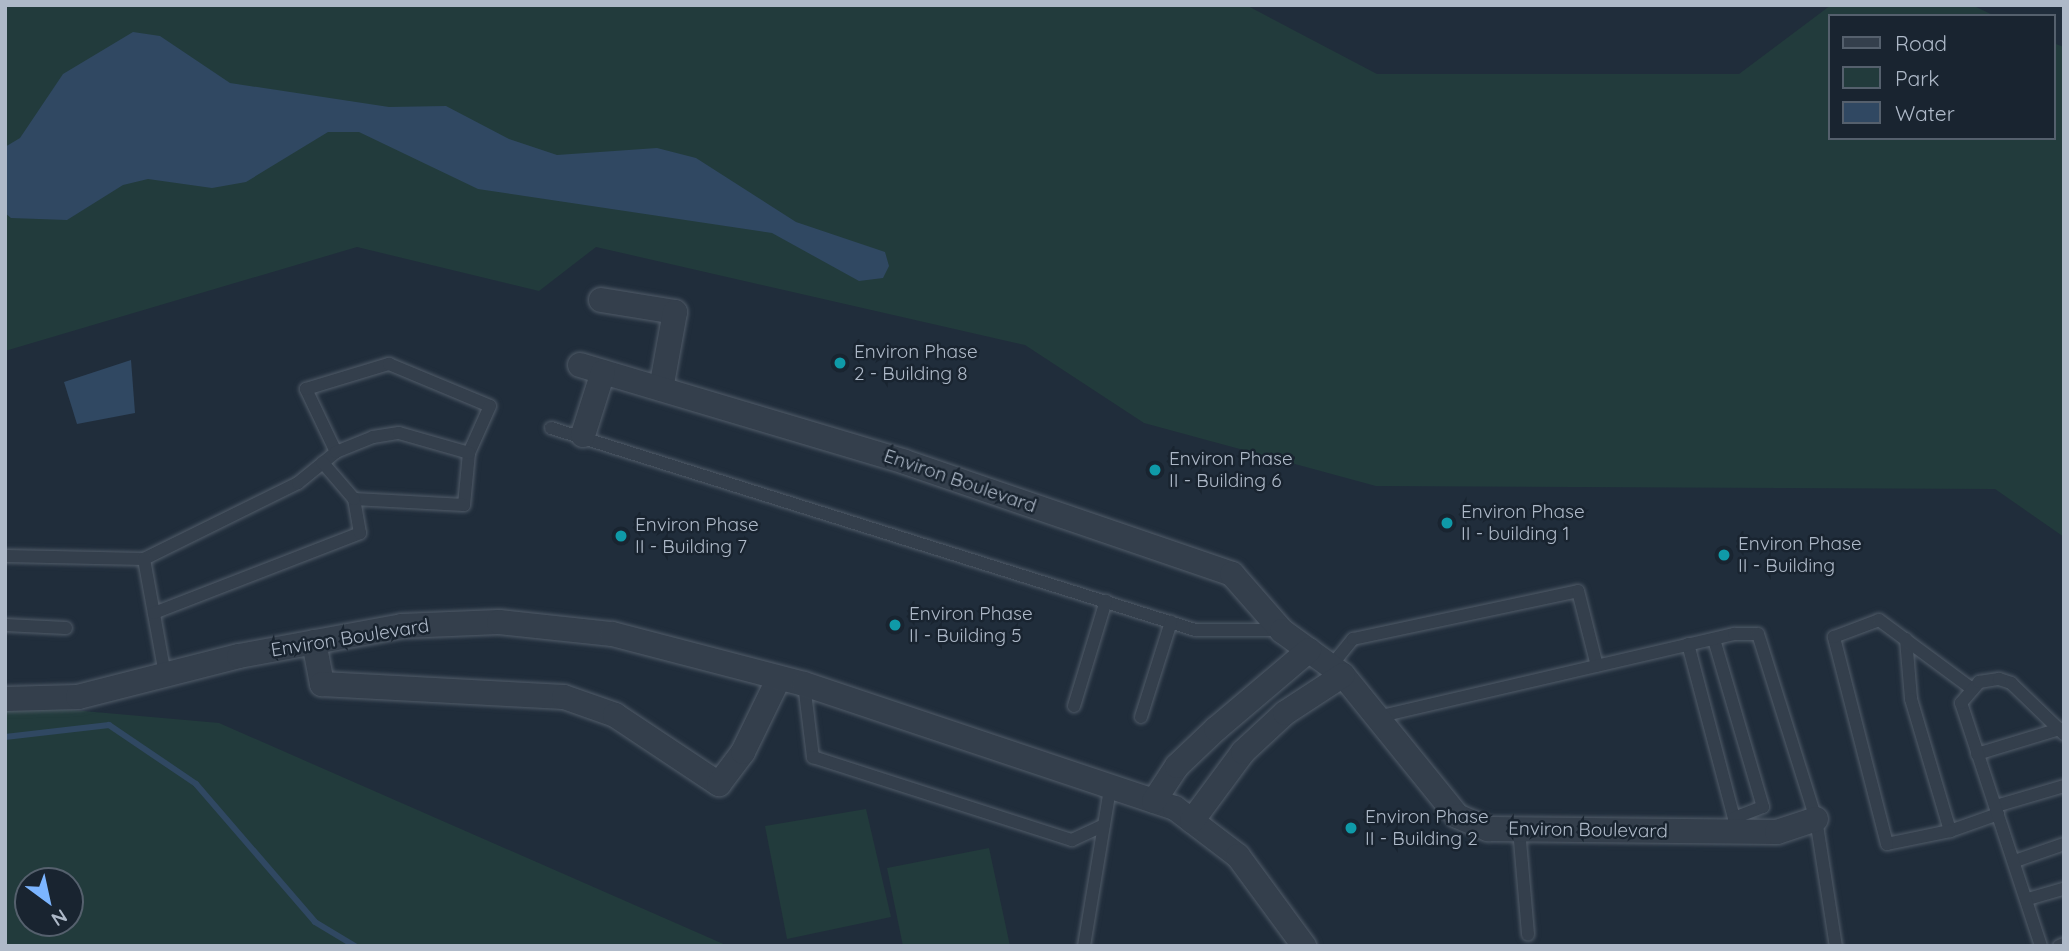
<!DOCTYPE html>
<html>
<head>
<meta charset="utf-8">
<style>
  body { margin:0 }
  #map { position:relative; width:2069px; height:951px; overflow:hidden; background:#202d3b; font-family:Quicksand,sans-serif }
  div>[style] { position:absolute }
  .green>* { inset:0; background:#223b3c }
  .water>* { inset:0; background:#304862 }
  .stream>* { height:6px; margin:-3px; padding:0 3px; transform-origin:3px; border-radius:3px; background:#304862 }
  .roads { filter:drop-shadow(0 0 2px #515c69) drop-shadow(0 0 2px #515c69) }
  .lane>* { height:12px; margin:-6px; padding:0 6px; transform-origin:6px; border-radius:6px; background:#343f4c }
  .street>* { height:24px; margin:-12px; padding:0 12px; transform-origin:12px; border-radius:12px; background:#343f4c }
  .dots>* { width:19px; height:19px; translate:-50% -50%; box-sizing:border-box; border:4px solid #192430; border-radius:50% }
  span { translate:-50% -50%; white-space:nowrap; text-align:center; line-height:1.15; -webkit-text-stroke:5px #192430; paint-order:stroke }
  .poi-label { font-size:19px; color:#aeb9c8 }
  .left { translate:0 -50%; text-align:left }
  .street-label { font-size:19px; color:#aeb9c8 }
  .frame { position:absolute; inset:0; border:7px solid #aeb9c8; pointer-events:none }
  .legend { position:absolute; left:1828px; top:14px; width:228px; height:126px; box-sizing:border-box; background:#192430; border:2px solid #55606d; margin:0; padding:9px 12px; list-style:none; font-size:21px; color:#aeb9c8 }
  .legend li { display:flex; align-items:center; gap:14px; height:35px }
  .legend b { width:35px; border:2px solid #55606d }
  .north { position:absolute; left:14px; top:867px; width:70px; height:70px; box-sizing:border-box; background:#192430; border:2px solid #55606d; border-radius:50%; rotate:147deg; font-size:19px; font-weight:700; line-height:28px; text-align:center; color:#aeb9c8 }
  .north::after { content:''; display:block; margin:auto; width:24px; height:32px; background:#7cb5ff; clip-path:polygon(50% 0,100% 100%,50% 72%,0 100%) }
</style>
</head>
<body>
<div id="map">
  <div class="green">
    <i style="clip-path:polygon(5px 5px,1246px 5px,1377px 74px,1739px 74px,1831px 5px,1972px 5px,1995px 16px,1829px 16px,1829px 138px,2053px 138px,2053px 43px,2064px 47px,2064px 537px,1995px 489px,1376px 486px,1144px 423px,1025px 345px,596px 247px,539px 291px,357px 247px,5px 351px)"></i>
    <i style="clip-path:polygon(evenodd,5px 704px,219px 723px,728px 946px,5px 946px,5px 704px,28px 881px,70px 881px,70px 923px,28px 923px,28px 881px)"></i>
    <i style="clip-path:polygon(866px 809px,891px 917px,787px 939px,765px 826px)"></i>
    <i style="clip-path:polygon(989px 848px,1010px 946px,903px 946px,887px 868px)"></i>
  </div>
  <div class="water">
    <i style="clip-path:polygon(133px 32px,160px 36px,230px 83px,389px 107px,446px 106px,509px 139px,557px 155px,657px 148px,696px 158px,796px 222px,885px 252px,889px 266px,883px 278px,859px 281px,772px 233px,478px 189px,359px 132px,328px 132px,246px 182px,212px 188px,148px 179px,123px 185px,67px 220px,11px 218px,5px 213px,5px 147px,20px 138px,63px 74px)"></i>
    <i style="clip-path:polygon(131px 360px,135px 413px,77px 424px,64px 382px)"></i>
  </div>
  <div class="stream">
    <i style="left:5px;top:737px;width:105px;rotate:-6.6deg"></i>
    <i style="left:109px;top:725px;width:105px;rotate:34.1deg"></i>
    <i style="left:196px;top:784px;width:182px;rotate:49.2deg"></i>
    <i style="left:315px;top:922px;width:47px;rotate:31deg"></i>
  </div>
  <div class="roads">
    <div class="lane">
      <i style="left:551px;top:428px;width:675px;rotate:17.41deg"></i>
      <i style="left:1195px;top:630px;width:84px"></i>
      <i style="left:336px;top:452px;width:70px;rotate:-115.5deg"></i>
      <i style="left:306px;top:389px;width:87px;rotate:-16.8deg"></i>
      <i style="left:389px;top:364px;width:109px;rotate:22.6deg"></i>
      <i style="left:490px;top:406px;width:51px;rotate:114.1deg"></i>
      <i style="left:469px;top:453px;width:52px;rotate:95.5deg"></i>
      <i style="left:464px;top:505px;width:110px;rotate:-176.9deg"></i>
      <i style="left:5px;top:556px;width:139px;rotate:1.2deg"></i>
      <i style="left:144px;top:559px;width:172px;rotate:-26.3deg"></i>
      <i style="left:298px;top:483px;width:49px;rotate:-39.2deg"></i>
      <i style="left:336px;top:452px;width:40px;rotate:-22deg"></i>
      <i style="left:373px;top:437px;width:26px;rotate:-9deg"></i>
      <i style="left:399px;top:433px;width:73px;rotate:15.9deg"></i>
      <i style="left:144px;top:559px;width:118px;rotate:79.7deg"></i>
      <i style="left:154px;top:613px;width:221px;rotate:-21.2deg"></i>
      <i style="left:360px;top:533px;width:35px;rotate:-100deg"></i>
      <i style="left:354px;top:499px;width:48px;rotate:-130.7deg"></i>
      <i style="left:5px;top:625px;width:61px;rotate:2.8deg"></i>
      <i style="left:1906px;top:639px;width:60px;rotate:85.2deg"></i>
      <i style="left:1911px;top:699px;width:138px;rotate:73.5deg"></i>
      <i style="left:1950px;top:831px;width:51px;rotate:-19.5deg"></i>
      <i style="left:1688px;top:644px;width:180px;rotate:75.2deg"></i>
      <i style="left:1734px;top:818px;width:31px;rotate:-21deg"></i>
      <i style="left:1763px;top:807px;width:175px;rotate:-106.3deg"></i>
      <i style="left:1331px;top:666px;width:35px;rotate:-51deg"></i>
      <i style="left:1353px;top:639px;width:230px;rotate:-12deg"></i>
      <i style="left:1578px;top:591px;width:77px;rotate:75.8deg"></i>
      <i style="left:804px;top:684px;width:74px;rotate:83deg"></i>
      <i style="left:813px;top:757px;width:272px;rotate:17.8deg"></i>
      <i style="left:1072px;top:840px;width:35px;rotate:-25deg"></i>
      <i style="left:1074px;top:706px;width:110px;rotate:-73.1deg"></i>
      <i style="left:1141px;top:717px;width:100px;rotate:-72.5deg"></i>
      <i style="left:1377px;top:717px;width:367px;rotate:-13.1deg"></i>
      <i style="left:1734px;top:634px;width:24px"></i>
      <i style="left:1758px;top:634px;width:194px;rotate:72.6deg"></i>
      <i style="left:1816px;top:819px;width:129px;rotate:81.1deg"></i>
      <i style="left:1977px;top:754px;width:87px;rotate:-16.8deg"></i>
      <i style="left:1996px;top:806px;width:71px;rotate:-16.4deg"></i>
      <i style="left:1519px;top:829px;width:106px;rotate:85.1deg"></i>
      <i style="left:1950px;top:831px;width:64px;rotate:168.3deg"></i>
      <i style="left:1887px;top:844px;width:214px;rotate:-104.4deg"></i>
      <i style="left:1834px;top:637px;width:48px;rotate:-20.7deg"></i>
      <i style="left:1879px;top:620px;width:114px;rotate:36.5deg"></i>
      <i style="left:2015px;top:861px;width:52px;rotate:-19.1deg"></i>
      <i style="left:2028px;top:899px;width:37px;rotate:-16deg"></i>
      <i style="left:1084px;top:946px;width:165px;rotate:-80.6deg"></i>
      <i style="left:2041px;top:946px;width:256px;rotate:-108.2deg"></i>
      <i style="left:1961px;top:703px;width:28px;rotate:-49deg"></i>
      <i style="left:1979px;top:682px;width:20px;rotate:-9deg"></i>
      <i style="left:1999px;top:679px;width:13px;rotate:18deg"></i>
      <i style="left:2011px;top:683px;width:74px;rotate:43.9deg"></i>
      <i style="left:2059px;top:946px;width:5px;rotate:-22deg"></i>
    </div>
    <div class="street">
      <i style="left:601px;top:300px;width:75px;rotate:9.2deg"></i>
      <i style="left:675px;top:312px;width:78px;rotate:100.3deg"></i>
      <i style="left:580px;top:365px;width:339px;rotate:16.6deg"></i>
      <i style="left:905px;top:462px;width:346px;rotate:18.9deg"></i>
      <i style="left:1232px;top:574px;width:76px;rotate:48.7deg"></i>
      <i style="left:1282px;top:631px;width:75px;rotate:35.8deg"></i>
      <i style="left:1343px;top:675px;width:181px;rotate:51deg"></i>
      <i style="left:1457px;top:816px;width:34px;rotate:23deg"></i>
      <i style="left:1488px;top:829px;width:289px;rotate:0.6deg"></i>
      <i style="left:1777px;top:832px;width:41px;rotate:-18.4deg"></i>
      <i style="left:583px;top:435px;width:66px;rotate:-72.4deg"></i>
      <i style="left:314px;top:642px;width:43px;rotate:79.2deg"></i>
      <i style="left:322px;top:684px;width:242px;rotate:3.1deg"></i>
      <i style="left:564px;top:697px;width:54px;rotate:19.4deg"></i>
      <i style="left:615px;top:715px;width:125px;rotate:33.6deg"></i>
      <i style="left:719px;top:784px;width:40px;rotate:-53deg"></i>
      <i style="left:743px;top:752px;width:82px;rotate:-64.1deg"></i>
      <i style="left:5px;top:699px;width:73px;rotate:-1.6deg"></i>
      <i style="left:78px;top:697px;width:166px;rotate:-14.3deg"></i>
      <i style="left:239px;top:656px;width:166px;rotate:-10.4deg"></i>
      <i style="left:402px;top:626px;width:97px;rotate:-2.4deg"></i>
      <i style="left:499px;top:622px;width:114px;rotate:6.1deg"></i>
      <i style="left:612px;top:634px;width:198px;rotate:14.6deg"></i>
      <i style="left:804px;top:684px;width:391px;rotate:18.5deg"></i>
      <i style="left:1175px;top:808px;width:79px;rotate:37.3deg"></i>
      <i style="left:1238px;top:856px;width:112px;rotate:53.7deg"></i>
      <i style="left:1154px;top:801px;width:42px;rotate:-56.7deg"></i>
      <i style="left:1177px;top:766px;width:54px;rotate:-43.5deg"></i>
      <i style="left:1216px;top:729px;width:122px;rotate:-40.3deg"></i>
      <i style="left:1192px;top:821px;width:86px;rotate:-53.5deg"></i>
      <i style="left:1243px;top:752px;width:57px;rotate:-42.9deg"></i>
      <i style="left:1285px;top:713px;width:69px;rotate:-33.2deg"></i>
    </div>
  </div>
  <div class="dots">
    <i style="left:840px;top:363px;background:#0f9aa8"></i>
    <i style="left:1155px;top:470px;background:#0f9aa8"></i>
    <i style="left:1447px;top:523px;background:#0f9aa8"></i>
    <i style="left:621px;top:536px;background:#0f9aa8"></i>
    <i style="left:1724px;top:555px;background:#0f9aa8"></i>
    <i style="left:895px;top:625px;background:#0f9aa8"></i>
    <i style="left:1351px;top:828px;background:#0f9aa8"></i>
  </div>
  <div class="poi-label">
    <span class="left" style="left:854px;top:363px">Environ Phase<br>2 - Building 8</span>
    <span class="left" style="left:1169px;top:470px">Environ Phase<br>II - Building 6</span>
    <span class="left" style="left:1461px;top:523px">Environ Phase<br>II - building 1</span>
    <span class="left" style="left:635px;top:536px">Environ Phase<br>II - Building 7</span>
    <span class="left" style="left:1738px;top:555px">Environ Phase<br>II - Building</span>
    <span class="left" style="left:909px;top:625px">Environ Phase<br>II - Building 5</span>
    <span class="left" style="left:1365px;top:828px">Environ Phase<br>II - Building 2</span>
  </div>
  <div class="street-label">
    <span style="left:960px;top:481px;rotate:19deg">Environ Boulevard</span>
    <span style="left:350px;top:638px;rotate:-9deg">Environ Boulevard</span>
    <span style="left:1588px;top:830px;rotate:1deg">Environ Boulevard</span>
  </div>
  <div class="frame"></div>
  <ul class="legend">
  <li><b style="height:9px;background:#343f4c"></b>Road</li>
  <li><b style="height:19px;background:#223b3c"></b>Park</li>
  <li><b style="height:19px;background:#304862"></b>Water</li>
  </ul>
  <div class="north">N</div>
</div>
</body>
</html>
